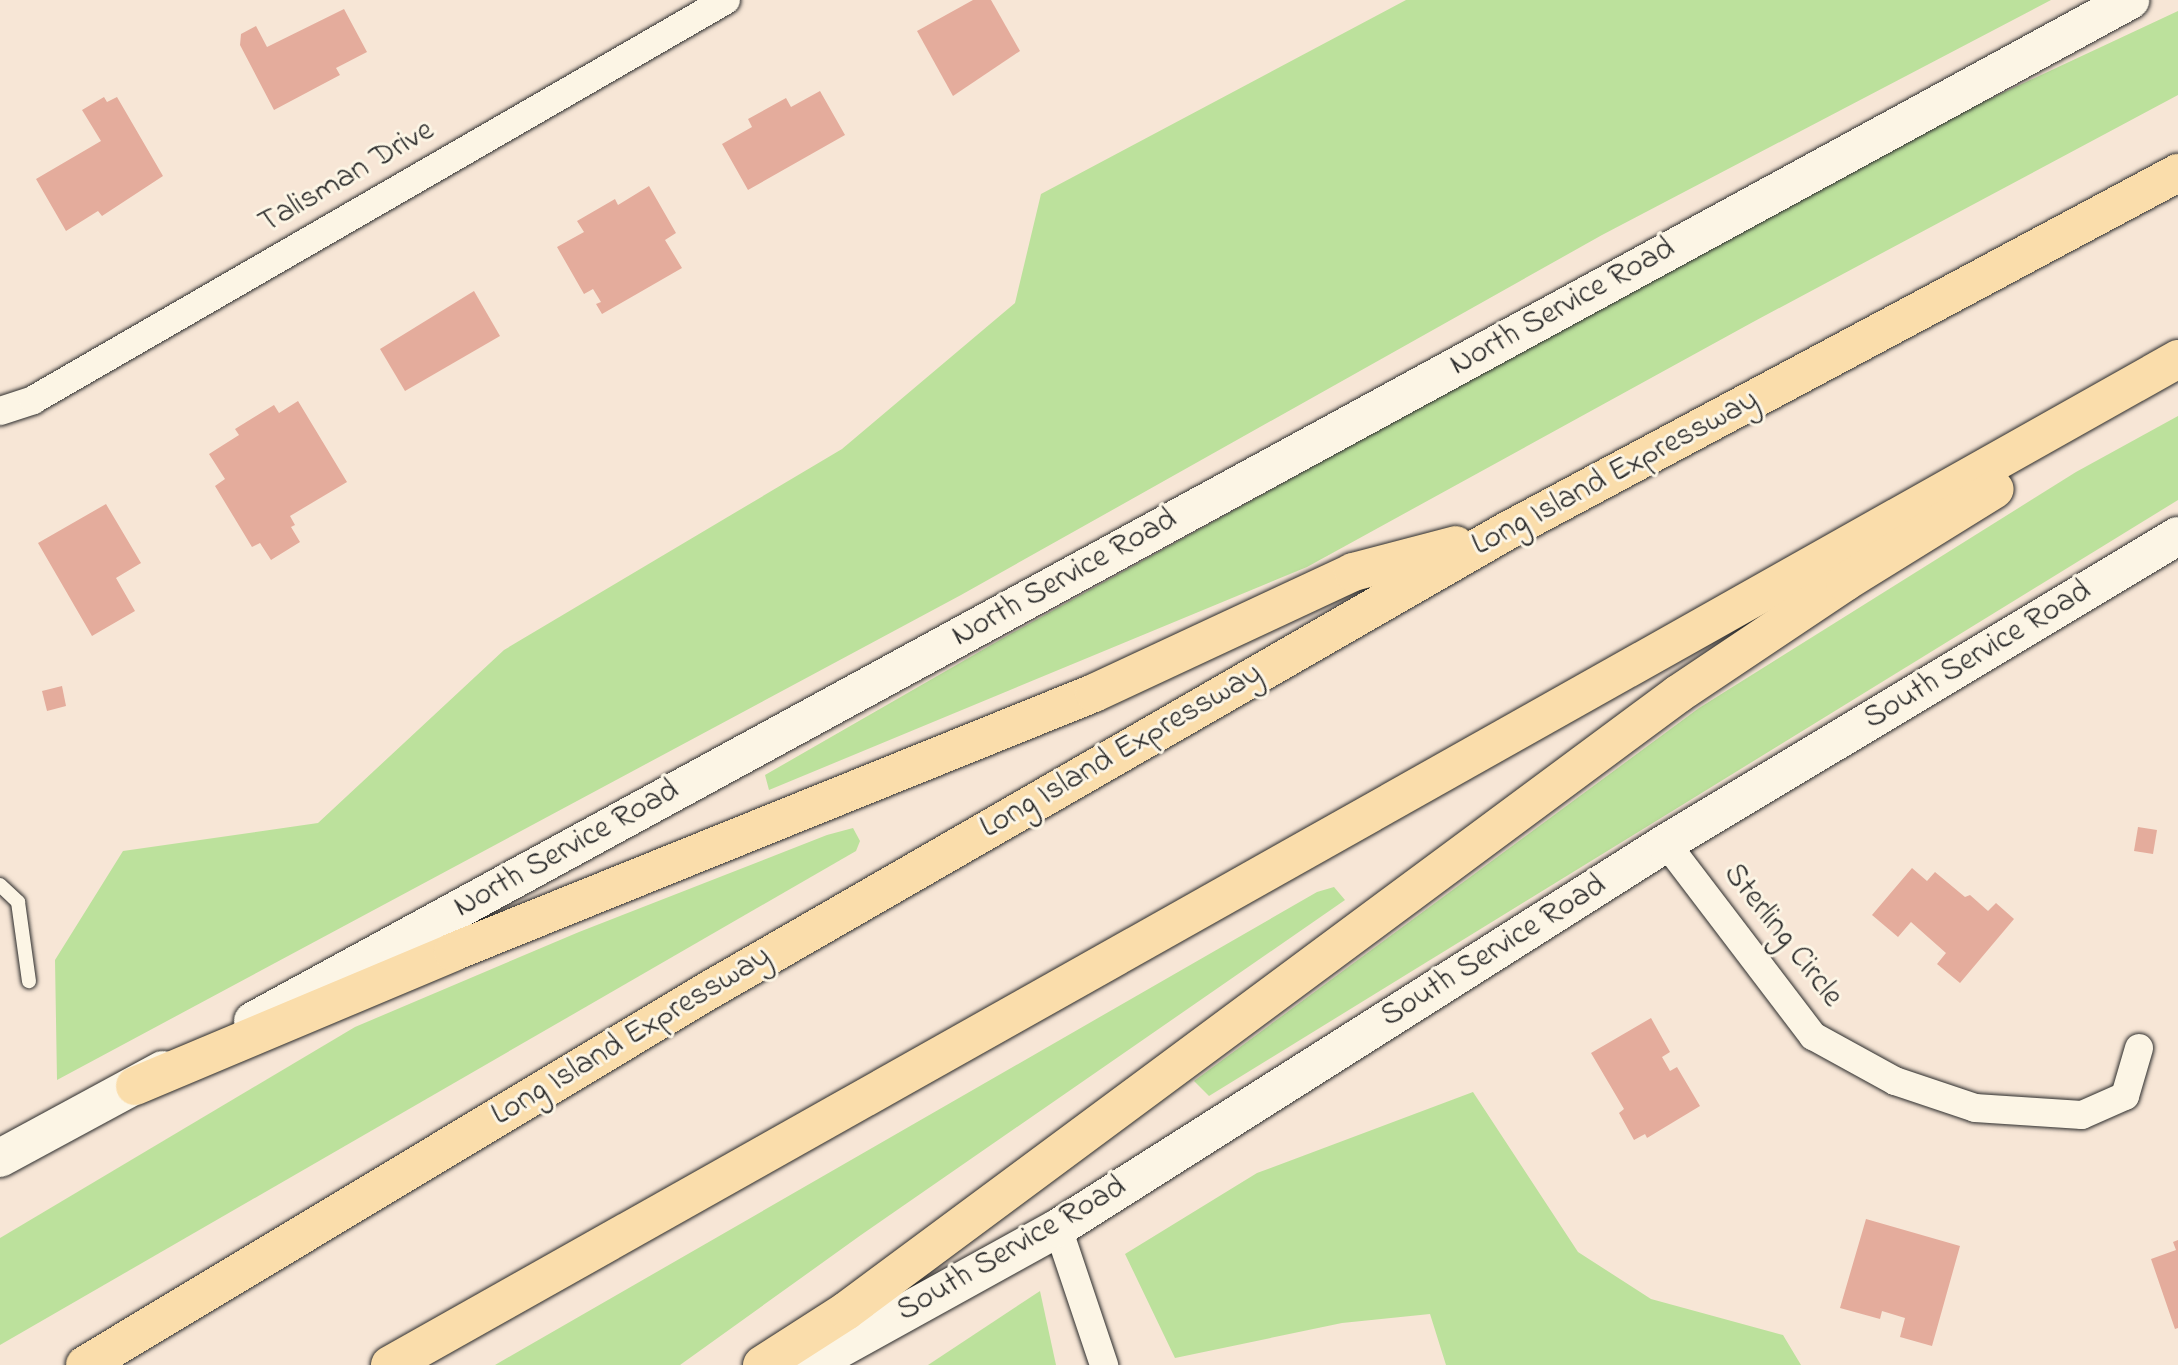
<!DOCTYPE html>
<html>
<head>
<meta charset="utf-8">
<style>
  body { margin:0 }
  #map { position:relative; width:2178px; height:1365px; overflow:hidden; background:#f7e6d6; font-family:"Indie Flower",sans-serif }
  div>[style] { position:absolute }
  .green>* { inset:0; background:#bce19c }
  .building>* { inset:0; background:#e4ac9c }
  .roads { filter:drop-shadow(0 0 2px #2b2b2b) drop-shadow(0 0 2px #2b2b2b) }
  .lane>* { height:14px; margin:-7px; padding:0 7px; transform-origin:7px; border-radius:7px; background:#fcf5e5 }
  .street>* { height:28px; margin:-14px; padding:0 14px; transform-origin:14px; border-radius:14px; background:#fcf5e5 }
  .secondary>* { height:38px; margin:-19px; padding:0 19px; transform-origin:19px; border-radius:19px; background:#fcf5e5 }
  .highway>* { height:38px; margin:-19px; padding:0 19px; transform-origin:19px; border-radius:19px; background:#faddab }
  span { translate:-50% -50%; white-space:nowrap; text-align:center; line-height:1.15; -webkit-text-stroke:6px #fcf5e5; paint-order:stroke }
  .street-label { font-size:32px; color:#2b2b2b }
</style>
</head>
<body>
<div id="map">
  <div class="green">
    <i style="clip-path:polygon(1406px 0,2051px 0,1602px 235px,961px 595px,57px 1080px,55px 960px,123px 851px,318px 823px,504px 650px,842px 449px,1015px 303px,1041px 194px)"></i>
    <i style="clip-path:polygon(2178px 11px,2178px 95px,1753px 322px,1307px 567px,769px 790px,765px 775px,1005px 637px,1906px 138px)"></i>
    <i style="clip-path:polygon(2178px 416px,2178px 500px,1209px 1096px,1194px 1081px,1699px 708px,2076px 472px)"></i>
    <i style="clip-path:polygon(853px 828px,860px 841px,856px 851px,0 1345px,0 1238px,355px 1027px,579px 932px,827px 835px)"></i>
    <i style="clip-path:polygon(1334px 887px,1345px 900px,861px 1235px,680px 1365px,495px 1365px,1317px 892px)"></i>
    <i style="clip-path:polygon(1473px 1092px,1578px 1252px,1651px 1299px,1783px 1335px,1801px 1365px,1446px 1365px,1430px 1314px,1342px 1323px,1175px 1358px,1125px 1254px,1257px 1173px)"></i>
    <i style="clip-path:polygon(1040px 1291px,1056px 1365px,928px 1365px)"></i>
  </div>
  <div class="building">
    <i style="clip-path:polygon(973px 0,991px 0,1020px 51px,953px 96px,917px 31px)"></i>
    <i style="clip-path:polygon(344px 9px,367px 52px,336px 68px,340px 75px,274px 110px,240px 45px,241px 34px,256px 26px,267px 47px)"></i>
    <i style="clip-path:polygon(820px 91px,845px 135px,748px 190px,722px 144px,752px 127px,748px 119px,786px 98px,791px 107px)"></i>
    <i style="clip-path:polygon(104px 97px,107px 102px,117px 97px,163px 176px,102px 216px,98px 211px,66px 231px,36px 179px,101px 141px,82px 110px)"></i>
    <i style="clip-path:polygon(649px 186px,676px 233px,665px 240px,682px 268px,602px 314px,596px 304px,601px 302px,593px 289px,584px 294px,557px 247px,584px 232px,577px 221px,615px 199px,618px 205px)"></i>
    <i style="clip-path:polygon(474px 291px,500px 336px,405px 391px,380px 349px)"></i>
    <i style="clip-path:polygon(298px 401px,347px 482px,290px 516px,295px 525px,291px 527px,300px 542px,271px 560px,260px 543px,252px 547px,215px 486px,225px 479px,209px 454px,239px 435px,235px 429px,274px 405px,279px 413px)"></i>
    <i style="clip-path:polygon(106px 504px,141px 563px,116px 578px,135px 611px,92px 636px,38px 543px)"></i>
    <i style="clip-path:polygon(62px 686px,66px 706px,47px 711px,42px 691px)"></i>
    <i style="clip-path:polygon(2138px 827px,2157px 830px,2153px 854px,2134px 851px)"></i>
    <i style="clip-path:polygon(1912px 868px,1927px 881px,1935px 872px,1965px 897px,1970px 895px,1988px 911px,1996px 903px,2014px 919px,1960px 983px,1937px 964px,1946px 953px,1911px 922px,1898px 937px,1872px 915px)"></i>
    <i style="clip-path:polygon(1651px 1018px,1670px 1052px,1662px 1057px,1670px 1071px,1677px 1067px,1700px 1106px,1647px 1138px,1645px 1134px,1634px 1140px,1619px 1113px,1624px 1109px,1591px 1053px)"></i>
    <i style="clip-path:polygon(1866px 1219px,1960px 1246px,1932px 1346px,1900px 1337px,1905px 1318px,1882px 1311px,1880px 1319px,1840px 1308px)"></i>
    <i style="clip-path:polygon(2178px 1240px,2178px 1328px,2175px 1329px,2151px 1259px,2176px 1250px,2173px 1242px)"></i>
  </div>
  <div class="roads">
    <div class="lane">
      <i style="left:0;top:885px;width:25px;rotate:43deg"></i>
      <i style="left:18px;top:902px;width:80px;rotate:82.1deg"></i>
    </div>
    <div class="street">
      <i style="left:0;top:411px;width:35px;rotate:-18deg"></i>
      <i style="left:33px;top:400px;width:800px;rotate:-29.99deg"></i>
      <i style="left:1666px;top:843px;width:243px;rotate:52.7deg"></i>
      <i style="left:1813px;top:1036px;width:94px;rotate:28.8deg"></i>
      <i style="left:1895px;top:1081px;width:84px;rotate:18.6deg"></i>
      <i style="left:1975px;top:1108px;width:107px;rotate:3.7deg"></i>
      <i style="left:2082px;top:1115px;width:47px;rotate:-23.8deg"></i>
      <i style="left:2125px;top:1096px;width:50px;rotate:-73.7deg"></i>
      <i style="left:1058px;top:1228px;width:145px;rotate:71.4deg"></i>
    </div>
    <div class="secondary">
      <i style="left:253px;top:1021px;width:2137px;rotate:-28.54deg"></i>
      <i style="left:0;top:1158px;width:185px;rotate:-28.4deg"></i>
      <i style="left:810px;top:1365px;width:283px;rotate:-28.9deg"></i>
      <i style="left:1058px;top:1228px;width:720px;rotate:-32.34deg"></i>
      <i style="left:1666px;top:843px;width:597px;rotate:-30.95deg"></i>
    </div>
    <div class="highway">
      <i style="left:135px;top:1086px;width:345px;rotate:-22.8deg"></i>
      <i style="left:453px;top:952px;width:691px;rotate:-22deg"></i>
      <i style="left:1094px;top:693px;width:286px;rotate:-25deg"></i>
      <i style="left:1353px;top:572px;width:106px;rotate:-14.7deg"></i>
      <i style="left:85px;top:1365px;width:724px;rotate:-30.99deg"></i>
      <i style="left:706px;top:992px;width:922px;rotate:-29.93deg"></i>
      <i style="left:1505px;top:532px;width:763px;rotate:-28.08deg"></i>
      <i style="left:390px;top:1365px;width:2052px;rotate:-29.36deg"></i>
      <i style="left:762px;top:1365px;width:100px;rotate:-32.7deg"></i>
      <i style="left:846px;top:1311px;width:1036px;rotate:-36.56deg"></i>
      <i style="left:1678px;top:694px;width:201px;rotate:-33.8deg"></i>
      <i style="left:1845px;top:582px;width:176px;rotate:-31.8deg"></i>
    </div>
  </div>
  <div class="street-label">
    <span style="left:347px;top:178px;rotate:-30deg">Talisman Drive</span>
    <span style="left:1563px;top:308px;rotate:-29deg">North Service Road</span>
    <span style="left:1616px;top:474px;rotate:-28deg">Long Island Expressway</span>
    <span style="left:1065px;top:579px;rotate:-29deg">North Service Road</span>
    <span style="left:1978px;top:656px;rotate:-31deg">South Service Road</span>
    <span style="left:1122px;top:752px;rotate:-30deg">Long Island Expressway</span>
    <span style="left:567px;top:850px;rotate:-29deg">North Service Road</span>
    <span style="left:1782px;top:936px;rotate:52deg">Sterling Circle</span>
    <span style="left:1494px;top:952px;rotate:-32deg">South Service Road</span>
    <span style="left:632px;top:1037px;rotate:-31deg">Long Island Expressway</span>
    <span style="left:1012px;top:1250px;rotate:-30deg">South Service Road</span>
  </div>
</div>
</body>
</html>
